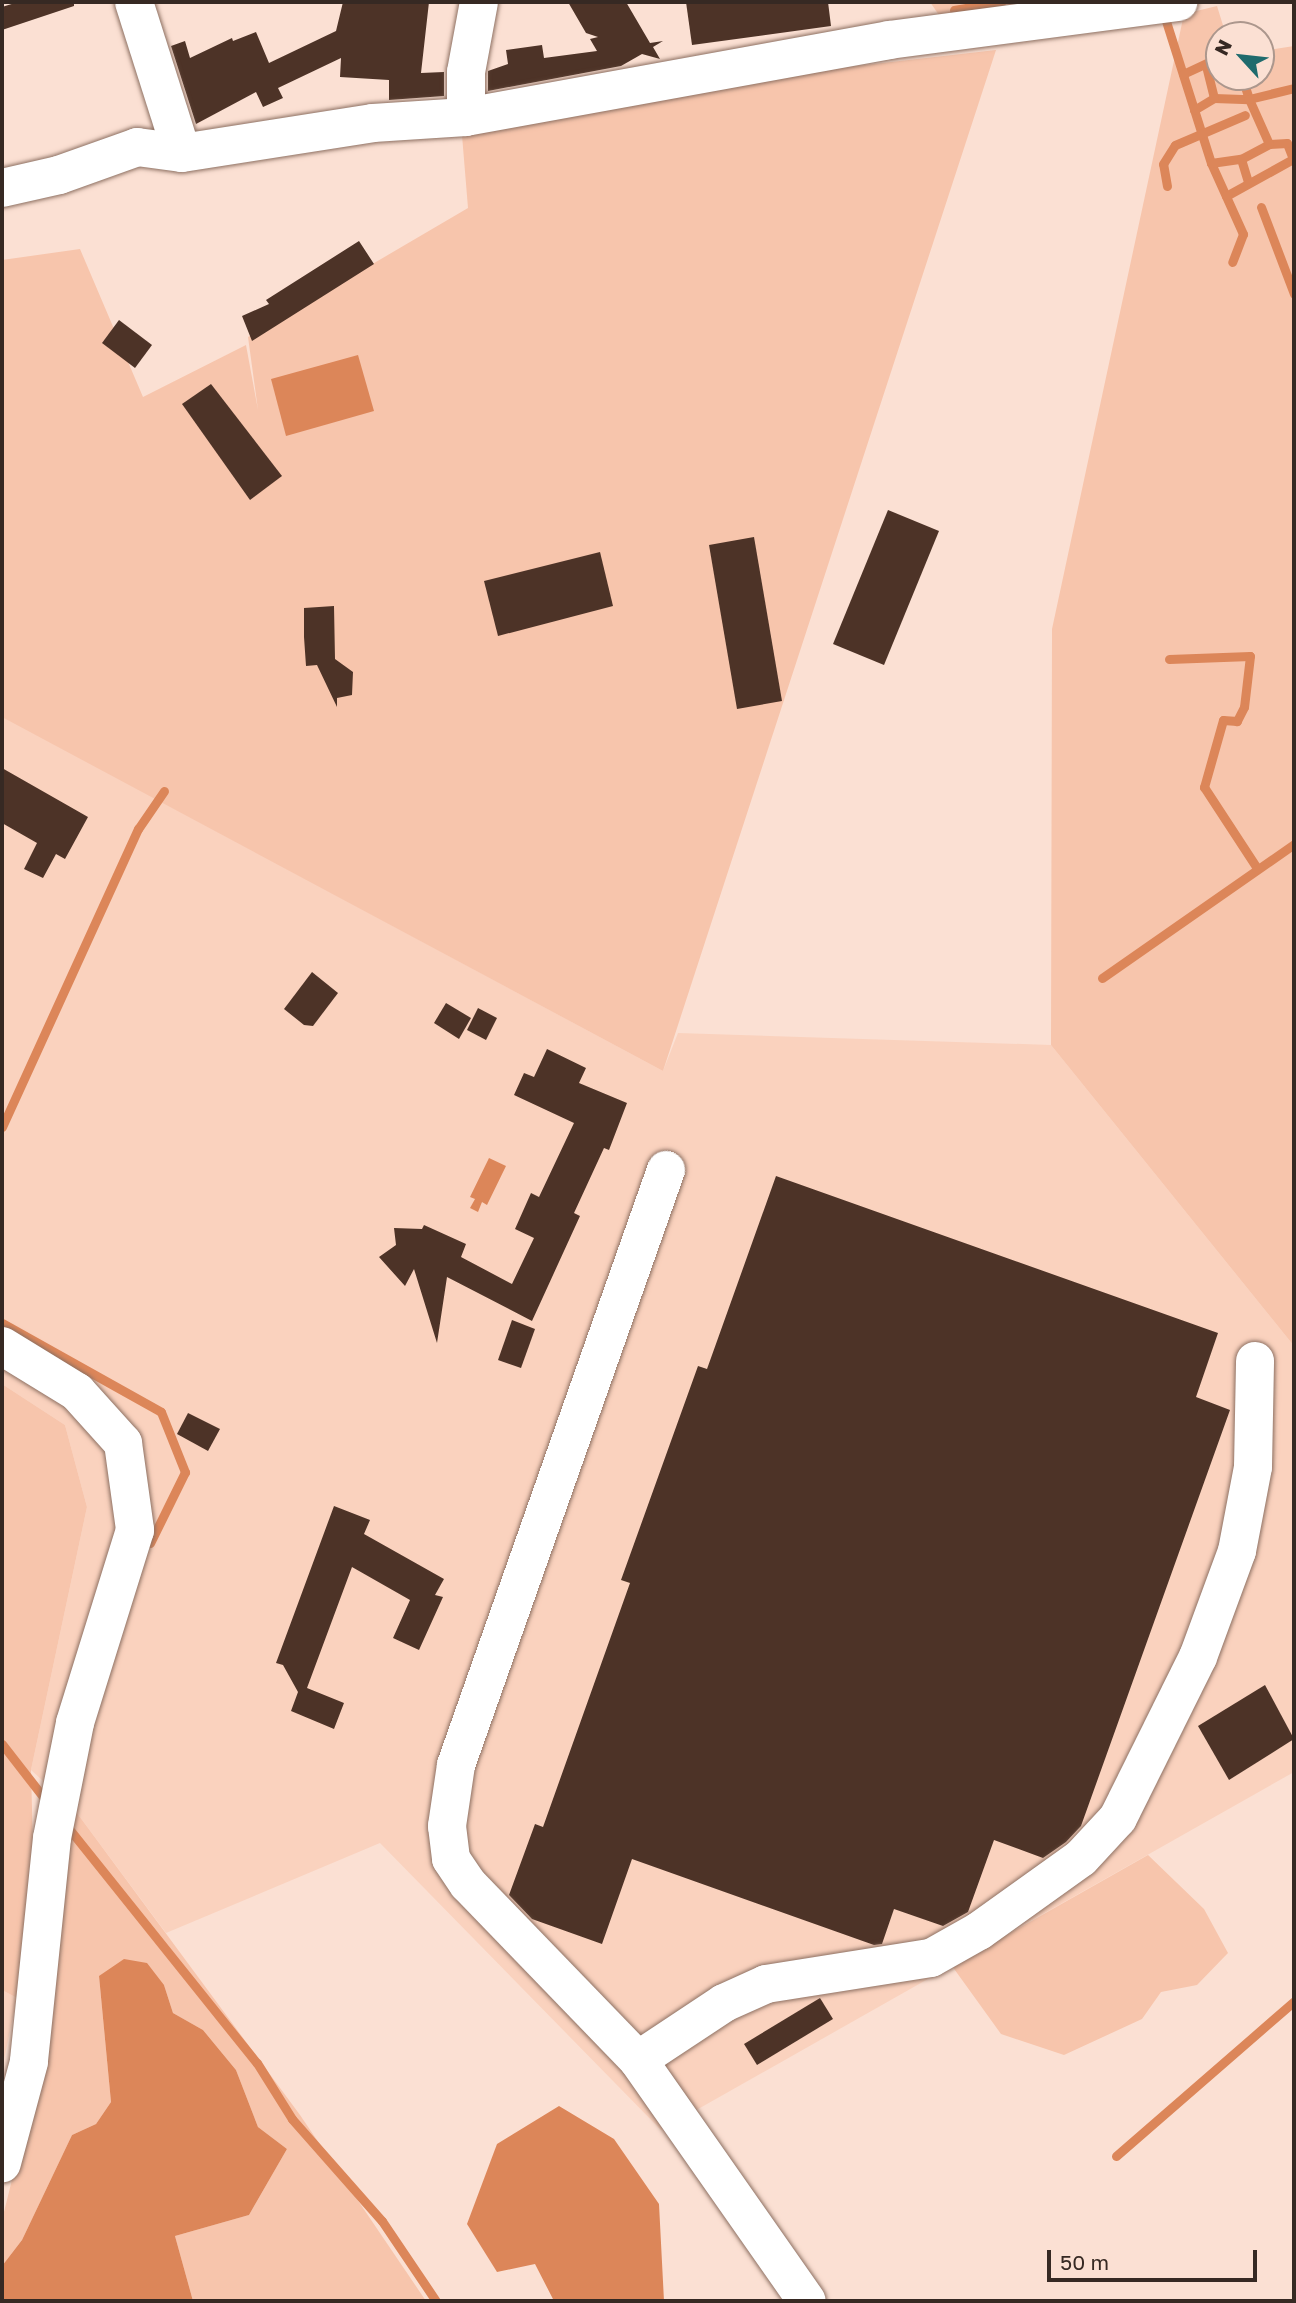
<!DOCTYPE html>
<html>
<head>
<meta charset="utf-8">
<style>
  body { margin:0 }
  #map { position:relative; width:1296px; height:2303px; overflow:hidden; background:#fbe0d3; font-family:"Golos Text",sans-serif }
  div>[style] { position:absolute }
  .built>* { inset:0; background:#fad2be }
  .green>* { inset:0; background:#f7c5ac }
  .water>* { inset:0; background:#dc8659 }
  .stream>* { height:9px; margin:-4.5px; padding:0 4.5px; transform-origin:4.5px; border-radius:4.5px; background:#dc8659 }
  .building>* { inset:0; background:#4d3327 }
  .roads { filter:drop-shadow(0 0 2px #8d7062) drop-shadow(0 0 2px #8d7062) }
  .minor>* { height:38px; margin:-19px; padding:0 19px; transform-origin:19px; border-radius:19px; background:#fff }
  span { translate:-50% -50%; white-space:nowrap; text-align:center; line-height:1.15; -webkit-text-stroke:7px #fbe0d3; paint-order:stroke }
  .frame { position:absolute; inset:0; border:4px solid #362923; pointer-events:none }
  .north { position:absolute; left:1205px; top:21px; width:70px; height:70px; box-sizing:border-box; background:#fbe0d3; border:2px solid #ac978d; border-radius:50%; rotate:297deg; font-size:19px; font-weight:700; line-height:28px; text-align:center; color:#362923 }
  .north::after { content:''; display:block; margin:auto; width:24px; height:32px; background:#1f6b6d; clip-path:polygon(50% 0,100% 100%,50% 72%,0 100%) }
  .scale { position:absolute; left:1047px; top:2250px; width:210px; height:32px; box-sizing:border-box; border:4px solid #362923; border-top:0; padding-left:9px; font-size:21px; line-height:24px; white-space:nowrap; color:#362923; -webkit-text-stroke:5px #fbe0d3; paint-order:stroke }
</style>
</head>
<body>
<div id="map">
  <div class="built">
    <i style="clip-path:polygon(2px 716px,663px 1071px,678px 1033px,1051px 1045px,1294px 1346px,1294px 1772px,661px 2130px,380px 1843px,166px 1933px,74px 1809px,31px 1770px,87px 1507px,65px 1425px,2px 1384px)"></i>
    <i style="clip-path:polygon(2px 1990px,17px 1998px,2px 2069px)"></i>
  </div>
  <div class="green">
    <i style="clip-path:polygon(930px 2px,1070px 2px,941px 18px)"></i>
    <i style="clip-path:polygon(1217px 6px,1226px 35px,1219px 35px,1219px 77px,1261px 77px,1261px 51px,1294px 46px,1294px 1346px,1051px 1045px,1052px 629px,1184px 14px)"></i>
    <i style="clip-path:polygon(996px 50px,663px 1071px,2px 717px,2px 260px,80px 249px,143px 397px,246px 345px,258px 410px,248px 337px,468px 208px,460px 111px)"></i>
    <i style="clip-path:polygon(2px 1384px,65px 1425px,87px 1507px,31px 1770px,34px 1887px,17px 1998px,2px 1990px)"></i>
    <i style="clip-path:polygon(74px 1809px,300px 2115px,426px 2301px,193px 2301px,175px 2236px,249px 2215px,287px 2149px,258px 2127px,236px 2070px,203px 2030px,173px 2013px,164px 1985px,99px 1976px,111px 2102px,96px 2124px,72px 2135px,22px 2240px,2px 2266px,2px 2220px,41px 2063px)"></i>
    <i style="clip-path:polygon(1148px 1855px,1204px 1909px,1228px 1953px,1197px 1985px,1161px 1992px,1142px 2019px,1064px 2055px,1001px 2034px,952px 1966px)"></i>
  </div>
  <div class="water">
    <i style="clip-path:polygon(358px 355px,374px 411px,286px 436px,271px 379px)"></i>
    <i style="clip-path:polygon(489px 1158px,506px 1166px,487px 1205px,482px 1202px,478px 1212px,470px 1208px,475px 1199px,470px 1197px)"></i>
    <i style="clip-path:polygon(124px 1959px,147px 1963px,164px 1985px,173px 2013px,203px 2030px,236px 2070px,258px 2127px,287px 2149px,249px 2215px,175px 2236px,193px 2301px,2px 2301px,2px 2266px,22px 2240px,72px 2135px,96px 2124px,111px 2102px,99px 1976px)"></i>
    <i style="clip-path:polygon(559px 2106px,614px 2139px,659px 2204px,664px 2301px,554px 2301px,535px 2264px,497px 2272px,467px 2224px,497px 2144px)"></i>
  </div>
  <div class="stream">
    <i style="left:954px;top:10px;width:48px;rotate:-9.7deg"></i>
    <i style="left:1169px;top:17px;width:4px;rotate:166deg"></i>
    <i style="left:1165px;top:18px;width:152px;rotate:72.4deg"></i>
    <i style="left:1211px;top:163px;width:78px;rotate:65.7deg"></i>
    <i style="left:1243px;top:234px;width:30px;rotate:111deg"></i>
    <i style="left:1183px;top:74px;width:40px;rotate:-25deg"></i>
    <i style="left:1214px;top:98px;width:35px;rotate:2deg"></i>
    <i style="left:1249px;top:99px;width:23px;rotate:-108deg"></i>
    <i style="left:1194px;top:110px;width:23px;rotate:-31deg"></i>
    <i style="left:1214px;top:98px;width:34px;rotate:-104deg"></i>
    <i style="left:1241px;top:159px;width:24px;rotate:73deg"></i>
    <i style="left:1211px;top:163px;width:30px;rotate:-8deg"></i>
    <i style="left:1241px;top:159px;width:32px;rotate:-28deg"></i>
    <i style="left:1167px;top:186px;width:22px;rotate:-100deg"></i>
    <i style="left:1163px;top:164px;width:22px;rotate:-58deg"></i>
    <i style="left:1175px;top:145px;width:76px;rotate:-23.2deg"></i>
    <i style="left:1226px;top:196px;width:77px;rotate:-28.9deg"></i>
    <i style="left:1293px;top:159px;width:17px;rotate:-111deg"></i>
    <i style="left:1287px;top:143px;width:18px;rotate:177deg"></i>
    <i style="left:1269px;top:144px;width:49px;rotate:-114deg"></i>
    <i style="left:1249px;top:99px;width:46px;rotate:-13.7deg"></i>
    <i style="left:1261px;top:207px;width:93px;rotate:69.2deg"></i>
    <i style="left:1169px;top:659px;width:81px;rotate:-2.1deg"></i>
    <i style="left:1250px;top:656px;width:51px;rotate:96.7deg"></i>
    <i style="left:1244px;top:707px;width:16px;rotate:117deg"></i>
    <i style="left:1237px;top:721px;width:14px;rotate:-176deg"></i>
    <i style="left:1223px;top:720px;width:70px;rotate:105.8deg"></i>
    <i style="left:1204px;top:787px;width:97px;rotate:56.8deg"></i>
    <i style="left:1102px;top:978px;width:234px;rotate:-34.9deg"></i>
    <i style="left:2px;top:1127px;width:328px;rotate:-65.5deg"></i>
    <i style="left:138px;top:829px;width:46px;rotate:-55.6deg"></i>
    <i style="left:2px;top:1323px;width:182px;rotate:29.2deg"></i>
    <i style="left:161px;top:1412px;width:65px;rotate:68.2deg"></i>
    <i style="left:185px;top:1472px;width:79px;rotate:116.2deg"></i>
    <i style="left:2px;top:1744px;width:75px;rotate:52.1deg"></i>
    <i style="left:66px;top:1825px;width:305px;rotate:51.3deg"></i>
    <i style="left:257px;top:2063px;width:66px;rotate:58deg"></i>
    <i style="left:292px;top:2119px;width:136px;rotate:48.6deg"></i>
    <i style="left:382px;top:2221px;width:97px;rotate:56deg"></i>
    <i style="left:1116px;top:2156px;width:236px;rotate:-41deg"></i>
  </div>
  <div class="building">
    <i style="clip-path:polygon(18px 2px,74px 2px,74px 6px,2px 30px,2px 7px)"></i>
    <i style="clip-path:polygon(343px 2px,429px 2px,421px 73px,444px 72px,444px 96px,389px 100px,389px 80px,340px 77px,341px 58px,278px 88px,283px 98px,263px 107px,256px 92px,196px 124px,171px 46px,185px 41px,190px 58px,232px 38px,233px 41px,256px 32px,269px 63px,336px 31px)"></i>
    <i style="clip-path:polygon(568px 2px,626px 2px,650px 43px,663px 41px,653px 47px,660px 59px,642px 54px,621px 66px,488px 91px,488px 71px,508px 64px,506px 50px,542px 45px,544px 58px,597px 51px,590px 39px,598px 37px,586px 33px)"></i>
    <i style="clip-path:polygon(686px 2px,828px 2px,831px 26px,692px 45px)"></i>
    <i style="clip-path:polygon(359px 241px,374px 264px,252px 341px,242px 316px,269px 304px,266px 300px)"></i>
    <i style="clip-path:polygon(119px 320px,152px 345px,135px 368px,102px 343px)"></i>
    <i style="clip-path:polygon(211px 384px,282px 476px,250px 500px,182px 404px)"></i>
    <i style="clip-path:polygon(888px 510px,939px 531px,884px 665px,833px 644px)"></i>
    <i style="clip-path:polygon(754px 537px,782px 701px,737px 709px,709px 545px)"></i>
    <i style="clip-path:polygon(600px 552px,613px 606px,498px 636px,484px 581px)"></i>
    <i style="clip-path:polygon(334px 606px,335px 659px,353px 672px,352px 695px,337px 698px,337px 707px,317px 665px,306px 666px,304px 637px,304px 608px)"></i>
    <i style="clip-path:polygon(2px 768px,88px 817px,65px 859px,56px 854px,43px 878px,24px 869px,37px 843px,2px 823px)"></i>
    <i style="clip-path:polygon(312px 972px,338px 993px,313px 1026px,304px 1025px,284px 1009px)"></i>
    <i style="clip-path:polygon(446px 1003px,471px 1018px,459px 1039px,434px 1023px)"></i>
    <i style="clip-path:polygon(478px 1008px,497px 1018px,486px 1040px,467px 1030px)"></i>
    <i style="clip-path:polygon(547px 1049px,586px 1068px,579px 1083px,627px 1103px,609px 1150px,604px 1148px,574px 1213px,580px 1216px,532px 1321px,447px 1277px,437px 1343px,414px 1269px,405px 1286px,379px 1257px,396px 1245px,394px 1228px,422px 1229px,424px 1225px,466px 1244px,461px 1257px,512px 1284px,534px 1238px,515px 1229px,531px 1193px,539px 1197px,574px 1123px,514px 1095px,524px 1073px,534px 1077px)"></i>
    <i style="clip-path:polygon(776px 1176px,1218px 1333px,1196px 1397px,1230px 1410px,1081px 1826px,1066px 1842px,1043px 1858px,994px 1840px,968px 1912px,943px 1926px,894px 1909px,882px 1944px,874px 1945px,632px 1859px,602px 1944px,532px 1919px,509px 1895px,535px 1824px,543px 1827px,630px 1583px,621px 1580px,698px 1366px,707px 1369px)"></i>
    <i style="clip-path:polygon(512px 1320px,535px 1329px,521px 1368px,498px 1360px)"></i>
    <i style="clip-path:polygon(188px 1413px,220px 1429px,208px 1451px,177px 1434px)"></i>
    <i style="clip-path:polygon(334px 1506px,370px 1520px,364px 1534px,444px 1579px,435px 1595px,443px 1597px,419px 1650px,393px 1638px,410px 1600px,352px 1567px,307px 1688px,344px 1703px,334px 1729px,291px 1711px,298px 1692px,283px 1665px,276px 1663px)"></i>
    <i style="clip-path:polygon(1265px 1685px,1294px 1739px,1229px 1780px,1198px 1726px)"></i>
    <i style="clip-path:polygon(820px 1998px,833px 2019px,757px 2065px,744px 2044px)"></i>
  </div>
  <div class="roads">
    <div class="minor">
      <i style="left:134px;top:2px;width:158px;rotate:72.4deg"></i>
      <i style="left:466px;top:117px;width:45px;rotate:-90deg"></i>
      <i style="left:466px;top:72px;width:71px;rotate:-79.5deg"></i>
      <i style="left:2px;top:188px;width:58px;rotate:-12.8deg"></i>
      <i style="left:59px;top:175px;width:83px;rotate:-19.7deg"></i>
      <i style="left:137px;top:147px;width:45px;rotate:7.6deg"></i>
      <i style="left:182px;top:153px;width:193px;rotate:-8.9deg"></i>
      <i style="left:373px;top:123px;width:93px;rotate:-3.7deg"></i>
      <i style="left:466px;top:117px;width:430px;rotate:-10.3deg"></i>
      <i style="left:889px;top:40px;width:292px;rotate:-7.5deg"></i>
      <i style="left:666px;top:1170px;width:631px;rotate:109.44deg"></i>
      <i style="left:456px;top:1765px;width:62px;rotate:98.4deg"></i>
      <i style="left:447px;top:1826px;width:33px;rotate:83deg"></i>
      <i style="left:451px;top:1859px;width:30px;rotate:56deg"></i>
      <i style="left:468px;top:1884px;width:245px;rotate:46deg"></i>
      <i style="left:638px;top:2060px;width:294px;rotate:55deg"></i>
      <i style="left:2px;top:1346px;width:88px;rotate:31.5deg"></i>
      <i style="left:77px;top:1392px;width:69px;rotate:48deg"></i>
      <i style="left:123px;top:1443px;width:88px;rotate:82.1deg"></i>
      <i style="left:135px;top:1530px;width:202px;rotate:107.3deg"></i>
      <i style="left:75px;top:1723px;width:117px;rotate:101.3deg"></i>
      <i style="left:52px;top:1838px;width:225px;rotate:95.9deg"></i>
      <i style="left:29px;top:2062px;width:105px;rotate:105deg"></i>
      <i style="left:638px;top:2060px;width:103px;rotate:-33.5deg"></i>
      <i style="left:724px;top:2003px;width:46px;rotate:-24.3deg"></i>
      <i style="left:766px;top:1984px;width:167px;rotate:-9deg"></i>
      <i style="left:931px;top:1958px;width:55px;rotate:-29.4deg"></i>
      <i style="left:979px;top:1931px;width:125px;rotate:-35.6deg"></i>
      <i style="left:1081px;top:1858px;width:54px;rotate:-47.2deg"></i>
      <i style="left:1118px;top:1818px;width:180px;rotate:-63.6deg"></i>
      <i style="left:1198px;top:1657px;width:113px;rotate:-69.8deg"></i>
      <i style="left:1237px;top:1551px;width:86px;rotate:-79.2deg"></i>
      <i style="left:1253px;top:1467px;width:106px;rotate:-88.9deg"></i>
    </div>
  </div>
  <div class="frame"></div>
  <div class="north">N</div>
  <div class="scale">50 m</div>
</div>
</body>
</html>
